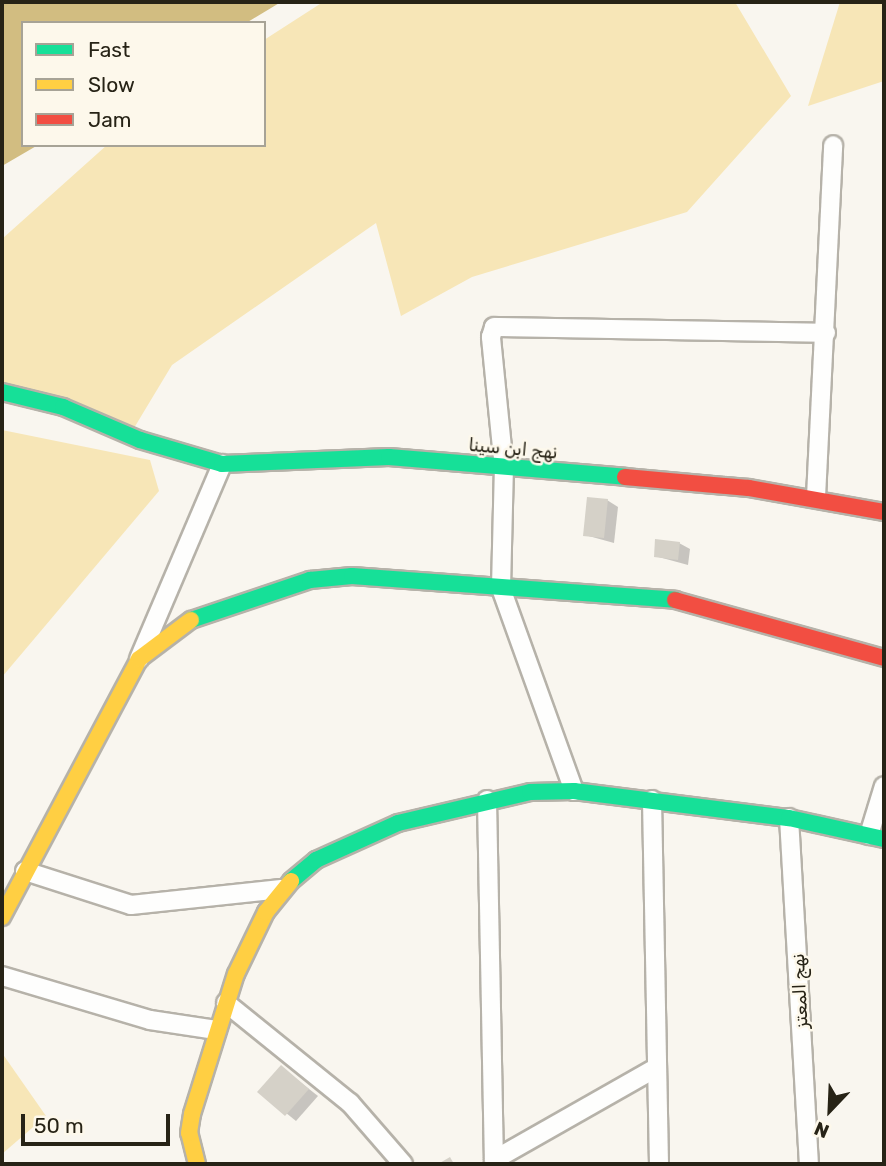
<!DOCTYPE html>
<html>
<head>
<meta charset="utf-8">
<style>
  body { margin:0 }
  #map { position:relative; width:886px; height:1166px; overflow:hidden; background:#f9f6ef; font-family:Rubik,"Noto Sans Arabic",sans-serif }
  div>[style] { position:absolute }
  .green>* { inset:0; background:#f7e6b7 }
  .water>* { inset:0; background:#d2bd81 }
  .shadow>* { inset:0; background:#0003 }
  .building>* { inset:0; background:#d5d1c8 }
  .roads { filter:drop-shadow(2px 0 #b6b2a9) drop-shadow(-2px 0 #b6b2a9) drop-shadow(0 2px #b6b2a9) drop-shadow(0 -2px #b6b2a9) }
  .street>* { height:18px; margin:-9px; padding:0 9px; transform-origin:9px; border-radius:9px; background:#fefefd }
  .fast>* { height:16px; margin:-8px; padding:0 8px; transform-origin:8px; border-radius:8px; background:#16e098 }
  .slow>* { height:16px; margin:-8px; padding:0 8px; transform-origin:8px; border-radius:8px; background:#ffcf43 }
  .jam>* { height:16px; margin:-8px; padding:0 8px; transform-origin:8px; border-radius:8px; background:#f24e42 }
  span { translate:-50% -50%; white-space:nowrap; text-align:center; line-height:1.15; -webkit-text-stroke:5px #fdf8eb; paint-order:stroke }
  .street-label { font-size:18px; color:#272316 }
  .frame { position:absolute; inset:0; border:4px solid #272316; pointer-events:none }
  .legend { position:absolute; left:21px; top:21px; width:245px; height:126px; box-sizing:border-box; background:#fdf8eb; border:2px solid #a7a396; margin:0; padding:9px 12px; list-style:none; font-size:21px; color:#272316 }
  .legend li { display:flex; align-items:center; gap:14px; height:35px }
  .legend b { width:35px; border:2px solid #a7a396 }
  .north { position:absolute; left:795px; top:1075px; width:70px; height:70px; -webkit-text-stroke:5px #fdf8eb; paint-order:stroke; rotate:203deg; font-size:19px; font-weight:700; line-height:28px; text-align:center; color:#272316 }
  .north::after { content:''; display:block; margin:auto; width:24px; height:32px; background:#272316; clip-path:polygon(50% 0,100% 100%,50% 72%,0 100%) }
  .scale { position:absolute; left:21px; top:1114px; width:149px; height:32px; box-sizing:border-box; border:4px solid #272316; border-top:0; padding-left:9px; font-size:21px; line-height:24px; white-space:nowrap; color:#272316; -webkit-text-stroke:5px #fdf8eb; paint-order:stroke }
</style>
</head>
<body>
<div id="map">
  <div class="green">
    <div style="clip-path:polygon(323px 2px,735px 2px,791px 96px,687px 212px,472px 277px,401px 316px,376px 223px,172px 365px,128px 438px,2px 390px,2px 239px,107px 145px,264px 145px,264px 40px)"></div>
    <div style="clip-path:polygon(840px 2px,884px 2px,884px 81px,808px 106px)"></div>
    <div style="clip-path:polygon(2px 430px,150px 460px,159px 491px,2px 677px)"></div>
    <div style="clip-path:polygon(2px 1053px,46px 1116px,2px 1154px)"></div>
  </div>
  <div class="water">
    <div style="clip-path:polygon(2px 2px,281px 2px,246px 23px,23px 23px,23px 145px,38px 145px,2px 166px)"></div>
  </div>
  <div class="shadow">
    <div style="clip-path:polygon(607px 500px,618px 507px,614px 543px,585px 535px)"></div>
    <div style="clip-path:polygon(679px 543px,690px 549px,688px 565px,655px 556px)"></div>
    <div style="clip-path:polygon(281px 1067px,318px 1096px,296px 1121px,260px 1092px)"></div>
  </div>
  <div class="building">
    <div style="clip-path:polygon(587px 497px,608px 499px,604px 538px,583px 536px)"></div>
    <div style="clip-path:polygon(655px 539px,680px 542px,678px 560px,654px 557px)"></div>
    <div style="clip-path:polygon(281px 1065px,309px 1089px,285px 1116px,257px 1092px)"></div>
    <div style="clip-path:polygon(450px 1157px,454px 1164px,438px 1164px)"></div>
  </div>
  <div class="roads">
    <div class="street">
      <div style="left:816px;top:497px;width:352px;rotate:-87.2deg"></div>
      <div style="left:139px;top:659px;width:212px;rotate:-66.9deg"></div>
      <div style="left:574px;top:791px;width:216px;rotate:-109.8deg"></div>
      <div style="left:501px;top:588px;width:120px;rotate:-88.6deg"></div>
      <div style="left:504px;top:468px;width:132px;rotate:-95.7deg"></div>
      <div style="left:491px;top:337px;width:10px;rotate:-73deg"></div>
      <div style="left:494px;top:327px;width:332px;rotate:1deg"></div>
      <div style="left:487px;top:800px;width:360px;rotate:88.9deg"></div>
      <div style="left:494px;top:1160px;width:186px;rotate:-29.6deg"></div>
      <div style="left:652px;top:800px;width:364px;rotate:88.9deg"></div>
      <div style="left:789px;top:818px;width:347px;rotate:86.7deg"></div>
      <div style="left:869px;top:835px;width:51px;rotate:-73deg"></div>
      <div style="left:25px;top:871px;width:111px;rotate:17.8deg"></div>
      <div style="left:131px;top:905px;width:151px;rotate:-6.1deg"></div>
      <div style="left:2px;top:976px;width:154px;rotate:16.6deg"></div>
      <div style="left:150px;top:1020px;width:67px;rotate:8.6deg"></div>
      <div style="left:226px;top:1003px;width:159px;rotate:38.9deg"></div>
      <div style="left:350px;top:1103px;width:81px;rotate:49deg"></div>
    </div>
    <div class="fast">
      <div style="left:2px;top:392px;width:63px;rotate:13.8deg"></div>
      <div style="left:63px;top:407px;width:84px;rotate:23.2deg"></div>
      <div style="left:140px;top:440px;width:85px;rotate:16.3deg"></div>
      <div style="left:222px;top:464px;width:167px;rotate:-2.4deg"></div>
      <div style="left:389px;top:457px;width:237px;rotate:4.8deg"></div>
      <div style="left:191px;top:620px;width:126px;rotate:-18.6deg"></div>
      <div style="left:310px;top:580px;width:42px;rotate:-5.4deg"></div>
      <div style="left:352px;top:576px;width:324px;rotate:4.2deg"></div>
      <div style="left:291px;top:881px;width:33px;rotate:-40deg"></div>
      <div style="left:316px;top:860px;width:90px;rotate:-24.3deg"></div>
      <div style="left:398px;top:823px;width:136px;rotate:-13.2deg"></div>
      <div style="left:530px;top:792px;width:44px;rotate:-1.3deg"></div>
      <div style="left:574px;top:791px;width:217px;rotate:7.2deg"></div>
      <div style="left:789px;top:818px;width:97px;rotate:12.5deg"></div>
    </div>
    <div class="slow">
      <div style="left:2px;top:917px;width:292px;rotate:-62deg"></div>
      <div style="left:139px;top:659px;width:65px;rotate:-36.9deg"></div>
      <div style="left:197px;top:1164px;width:32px;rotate:-104deg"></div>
      <div style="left:189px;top:1133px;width:19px;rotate:-81deg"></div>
      <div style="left:192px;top:1114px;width:147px;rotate:-72.6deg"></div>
      <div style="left:236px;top:974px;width:69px;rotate:-64.2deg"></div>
      <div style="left:266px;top:912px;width:40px;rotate:-51deg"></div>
    </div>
    <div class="jam">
      <div style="left:625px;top:477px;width:124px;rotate:5.1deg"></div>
      <div style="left:749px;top:488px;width:137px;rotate:10.1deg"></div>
      <div style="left:675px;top:600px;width:217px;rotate:15.5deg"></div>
    </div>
  </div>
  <div class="street-label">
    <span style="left:513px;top:449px;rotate:5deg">نهج ابن سينا</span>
    <span style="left:800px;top:991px;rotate:-93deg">نهج المعتز</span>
  </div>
  <div class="frame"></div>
  <ul class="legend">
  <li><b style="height:9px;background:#16e098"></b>Fast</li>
  <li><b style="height:9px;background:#ffcf43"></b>Slow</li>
  <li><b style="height:9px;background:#f24e42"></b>Jam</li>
  </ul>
  <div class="north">N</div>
  <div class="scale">50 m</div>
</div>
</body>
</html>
